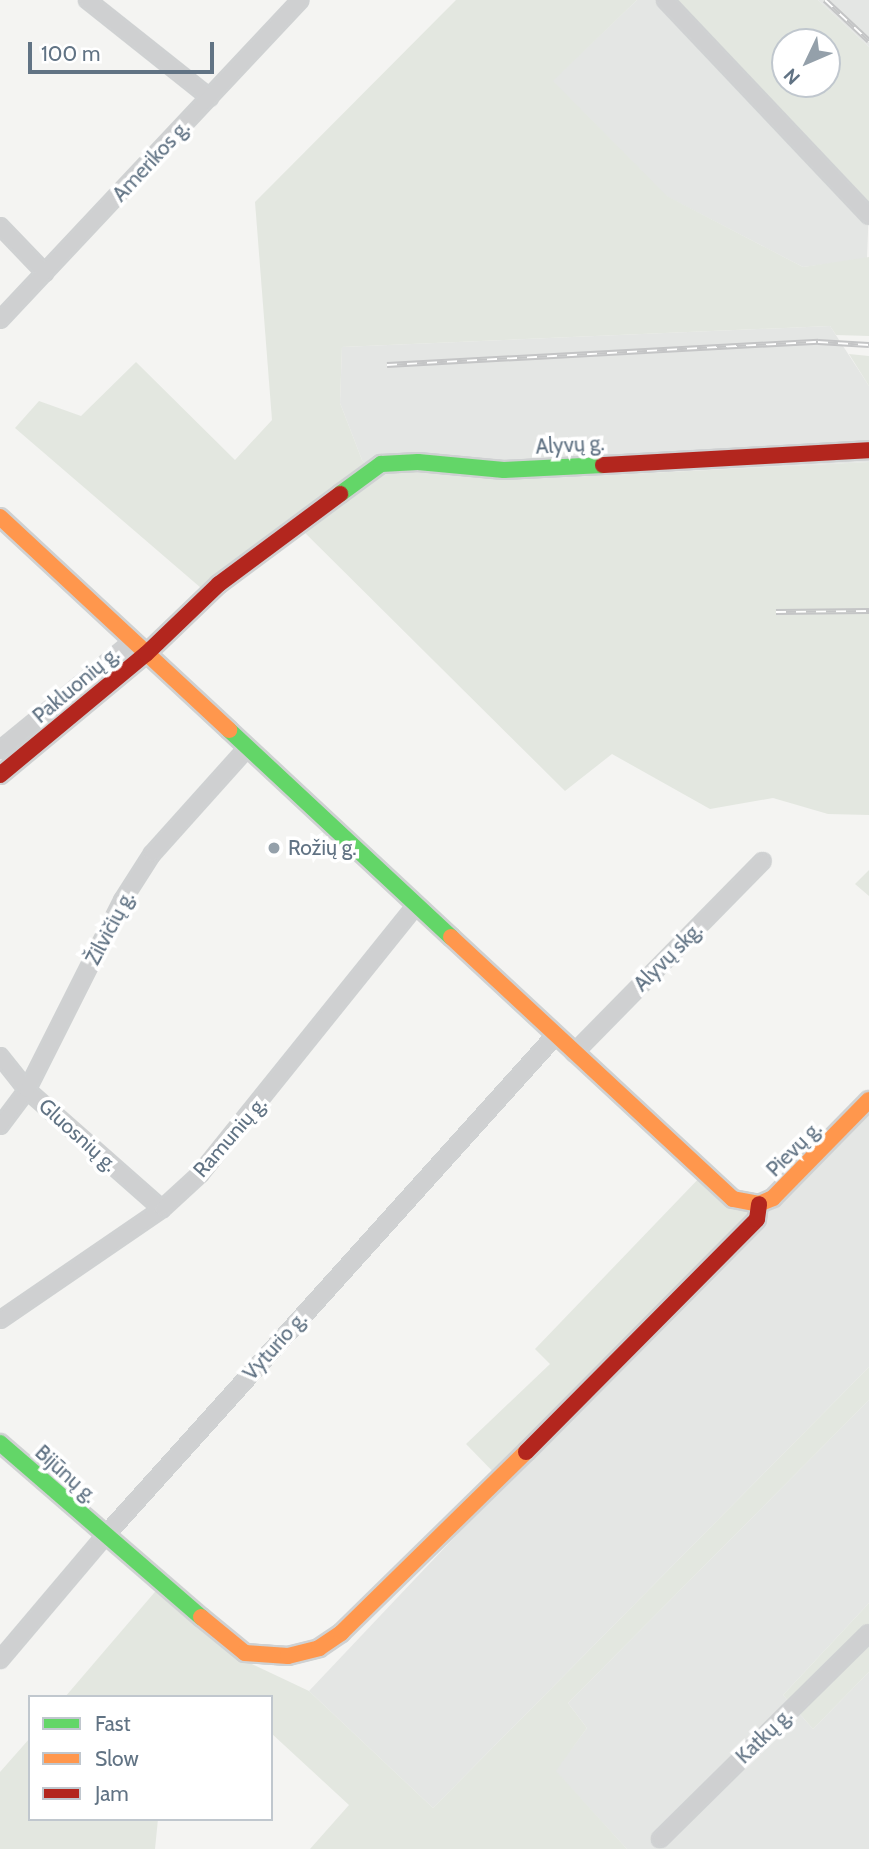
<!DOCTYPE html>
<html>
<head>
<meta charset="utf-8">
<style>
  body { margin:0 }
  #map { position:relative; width:869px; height:1849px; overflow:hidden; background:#f4f4f2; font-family:Cabin,sans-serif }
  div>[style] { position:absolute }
  .built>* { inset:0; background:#e4e6e4 }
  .green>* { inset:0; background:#e3e7e0 }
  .roads { filter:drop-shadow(2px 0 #cfd1d2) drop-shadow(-2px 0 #cfd1d2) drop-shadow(0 2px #cfd1d2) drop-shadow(0 -2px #cfd1d2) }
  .street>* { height:14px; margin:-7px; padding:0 7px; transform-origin:7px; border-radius:7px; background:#cfd0d1 }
  .fast>* { height:16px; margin:-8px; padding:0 8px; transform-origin:8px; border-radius:8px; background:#63d668 }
  .slow>* { height:16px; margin:-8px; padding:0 8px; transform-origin:8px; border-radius:8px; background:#ff974d }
  .jam>* { height:16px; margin:-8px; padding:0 8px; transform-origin:8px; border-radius:8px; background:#b3261e }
  .rail>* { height:6px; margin-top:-3px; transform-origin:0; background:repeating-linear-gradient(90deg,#fff 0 10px,#c4c5c6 0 20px); box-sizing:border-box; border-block:2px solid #c4c5c6 }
  .dots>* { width:19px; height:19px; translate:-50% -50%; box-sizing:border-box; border:4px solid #fff; border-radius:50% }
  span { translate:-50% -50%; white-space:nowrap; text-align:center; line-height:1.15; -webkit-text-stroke:7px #fff; paint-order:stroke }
  .street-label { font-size:21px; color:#617384 }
  .poi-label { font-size:21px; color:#617384 }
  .left { translate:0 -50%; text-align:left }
  .legend { position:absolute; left:28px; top:1695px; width:245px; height:126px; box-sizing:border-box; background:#fff; border:2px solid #c0c7ce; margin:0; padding:9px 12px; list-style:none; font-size:21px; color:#617384 }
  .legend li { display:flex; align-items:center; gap:14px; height:35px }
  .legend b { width:35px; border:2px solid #c0c7ce }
  .north { position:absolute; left:771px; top:28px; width:70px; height:70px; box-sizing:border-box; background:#fff; border:2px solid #c0c7ce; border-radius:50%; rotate:226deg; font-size:19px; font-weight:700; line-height:28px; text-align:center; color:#617384 }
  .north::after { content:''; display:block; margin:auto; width:24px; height:32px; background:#94a0aa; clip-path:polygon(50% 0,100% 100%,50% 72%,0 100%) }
  .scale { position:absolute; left:28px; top:42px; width:186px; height:32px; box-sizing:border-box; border:4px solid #617384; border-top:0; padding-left:9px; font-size:21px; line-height:24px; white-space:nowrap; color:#617384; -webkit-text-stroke:5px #fff; paint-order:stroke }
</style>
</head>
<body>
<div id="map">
  <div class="built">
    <div style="clip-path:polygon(637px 0,675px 0,869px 205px,867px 259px,803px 267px,666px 196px,552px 81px)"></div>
    <div style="clip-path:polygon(818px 0,869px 0,869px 47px)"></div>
    <div style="clip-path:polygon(830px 326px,869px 386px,869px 462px,506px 480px,380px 476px,362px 460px,340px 403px,342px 347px)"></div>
    <div style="clip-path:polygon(869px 1099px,869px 1367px,433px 1808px,309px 1691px)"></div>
    <div style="clip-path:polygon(869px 1400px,869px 1603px,783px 1695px,813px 1729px,869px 1672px,869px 1849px,627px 1849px,555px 1771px,587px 1728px,568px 1703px)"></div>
  </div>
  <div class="green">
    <div style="clip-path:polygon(456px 0,637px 0,553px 81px,667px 196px,803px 267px,869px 257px,869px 336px,836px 335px,830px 326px,342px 347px,340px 403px,362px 460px,380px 476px,422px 468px,506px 480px,869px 462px,869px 815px,828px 814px,773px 798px,710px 809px,612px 754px,565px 791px,290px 518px,201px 588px,15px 428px,39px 401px,81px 416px,136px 362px,235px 460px,272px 420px,255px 202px)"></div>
    <div style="clip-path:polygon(evenodd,675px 0,818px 0,869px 47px,869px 205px,675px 0,785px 42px,827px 42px,827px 84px,785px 84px,785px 42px)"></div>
    <div style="clip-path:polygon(849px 354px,869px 356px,869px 386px)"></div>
    <div style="clip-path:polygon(869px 870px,869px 896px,855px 884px)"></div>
    <div style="clip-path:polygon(704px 1173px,759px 1204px,504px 1483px,466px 1444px,550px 1364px,535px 1349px)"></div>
    <div style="clip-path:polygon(869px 1367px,869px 1400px,568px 1703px,587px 1728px,556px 1771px,627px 1849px,310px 1849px,349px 1805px,271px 1733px,271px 1697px,65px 1697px,160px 1586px,239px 1658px,309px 1691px,433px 1808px)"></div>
    <div style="clip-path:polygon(869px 1603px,869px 1672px,813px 1729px,783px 1695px)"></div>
    <div style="clip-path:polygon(30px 1738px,30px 1819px,158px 1819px,155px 1849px,0 1849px,0 1772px)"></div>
  </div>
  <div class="roads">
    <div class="street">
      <div style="left:87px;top:0;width:157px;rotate:38.5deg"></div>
      <div style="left:665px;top:0;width:297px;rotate:46.6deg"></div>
      <div style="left:0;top:226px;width:65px;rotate:46.2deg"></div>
      <div style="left:0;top:320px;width:439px;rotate:-46.8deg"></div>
      <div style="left:0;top:750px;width:172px;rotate:-39.3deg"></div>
      <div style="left:574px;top:1053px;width:269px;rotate:-45.5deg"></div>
      <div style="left:0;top:1056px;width:43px;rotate:51.5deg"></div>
      <div style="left:27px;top:1090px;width:180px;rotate:41.4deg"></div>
      <div style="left:0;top:1126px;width:45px;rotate:-53.1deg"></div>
      <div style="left:27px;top:1090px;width:212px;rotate:-63.3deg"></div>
      <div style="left:122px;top:901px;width:56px;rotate:-57.4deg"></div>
      <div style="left:152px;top:854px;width:142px;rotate:-48.1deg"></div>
      <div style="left:0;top:1320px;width:196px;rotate:-34.4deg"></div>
      <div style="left:162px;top:1209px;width:52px;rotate:-42.6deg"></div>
      <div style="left:200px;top:1174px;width:343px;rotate:-51.2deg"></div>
      <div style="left:0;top:1660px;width:161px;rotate:-49.8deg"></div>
      <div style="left:104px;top:1537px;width:674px;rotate:-48.01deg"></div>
      <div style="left:660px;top:1839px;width:293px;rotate:-44.6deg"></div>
    </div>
    <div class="fast">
      <div style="left:340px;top:494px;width:51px;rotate:-36.2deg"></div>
      <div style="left:381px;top:464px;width:37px;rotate:-3deg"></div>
      <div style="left:418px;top:462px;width:86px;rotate:5.3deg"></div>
      <div style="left:504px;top:470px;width:99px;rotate:-2.9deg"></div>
      <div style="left:229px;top:730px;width:304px;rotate:43deg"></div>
      <div style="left:0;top:1443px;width:266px;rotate:40.9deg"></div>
    </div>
    <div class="slow">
      <div style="left:0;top:517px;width:313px;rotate:42.9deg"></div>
      <div style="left:451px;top:937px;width:385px;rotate:42.9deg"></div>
      <div style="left:733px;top:1199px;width:26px;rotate:11deg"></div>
      <div style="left:759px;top:1204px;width:15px;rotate:-23deg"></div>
      <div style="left:773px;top:1198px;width:137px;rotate:-45.6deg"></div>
      <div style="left:201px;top:1617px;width:57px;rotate:39.3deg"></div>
      <div style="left:245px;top:1653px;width:43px;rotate:4deg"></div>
      <div style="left:288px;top:1656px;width:32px;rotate:-14deg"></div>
      <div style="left:319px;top:1648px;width:27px;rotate:-34deg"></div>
      <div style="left:341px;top:1633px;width:259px;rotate:-44.4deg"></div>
    </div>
    <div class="jam">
      <div style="left:603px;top:465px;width:266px;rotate:-3.2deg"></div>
      <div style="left:0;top:775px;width:190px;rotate:-39.7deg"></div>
      <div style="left:146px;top:654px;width:101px;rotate:-43.8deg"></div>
      <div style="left:219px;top:584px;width:151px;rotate:-36.6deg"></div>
      <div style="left:526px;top:1452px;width:328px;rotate:-45.2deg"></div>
      <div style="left:757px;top:1219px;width:15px;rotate:-82deg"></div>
    </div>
  </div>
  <div class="rail">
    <div style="left:825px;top:0;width:60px;rotate:43deg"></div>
    <div style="left:387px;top:365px;width:432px;rotate:-3.1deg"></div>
    <div style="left:818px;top:342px;width:51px;rotate:3.4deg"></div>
    <div style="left:776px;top:612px;width:93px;rotate:-0.6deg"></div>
  </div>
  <div class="dots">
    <div style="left:274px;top:848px;background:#94a0aa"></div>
  </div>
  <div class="street-label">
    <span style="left:151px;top:161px;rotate:-47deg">Amerikos g.</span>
    <span style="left:570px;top:445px;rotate:-3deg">Alyvų g.</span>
    <span style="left:76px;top:685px;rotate:-40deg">Pakluonių g.</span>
    <span style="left:110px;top:928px;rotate:-62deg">Žilvičių g.</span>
    <span style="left:668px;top:957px;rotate:-45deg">Alyvų skg.</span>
    <span style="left:78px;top:1135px;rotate:42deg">Gluosnių g.</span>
    <span style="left:230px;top:1137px;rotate:-49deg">Ramunių g.</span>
    <span style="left:794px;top:1149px;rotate:-45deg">Pievų g.</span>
    <span style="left:275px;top:1346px;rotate:-48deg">Vyturio g.</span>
    <span style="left:66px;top:1474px;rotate:42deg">Bijūnų g.</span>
    <span style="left:764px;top:1736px;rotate:-44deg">Katkų g.</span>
  </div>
  <div class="poi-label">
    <span class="left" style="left:288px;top:848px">Rožių g.</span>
  </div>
  <ul class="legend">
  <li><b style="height:9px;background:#63d668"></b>Fast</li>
  <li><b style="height:9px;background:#ff974d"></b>Slow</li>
  <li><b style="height:9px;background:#b3261e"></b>Jam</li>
  </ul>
  <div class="north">N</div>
  <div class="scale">100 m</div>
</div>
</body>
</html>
